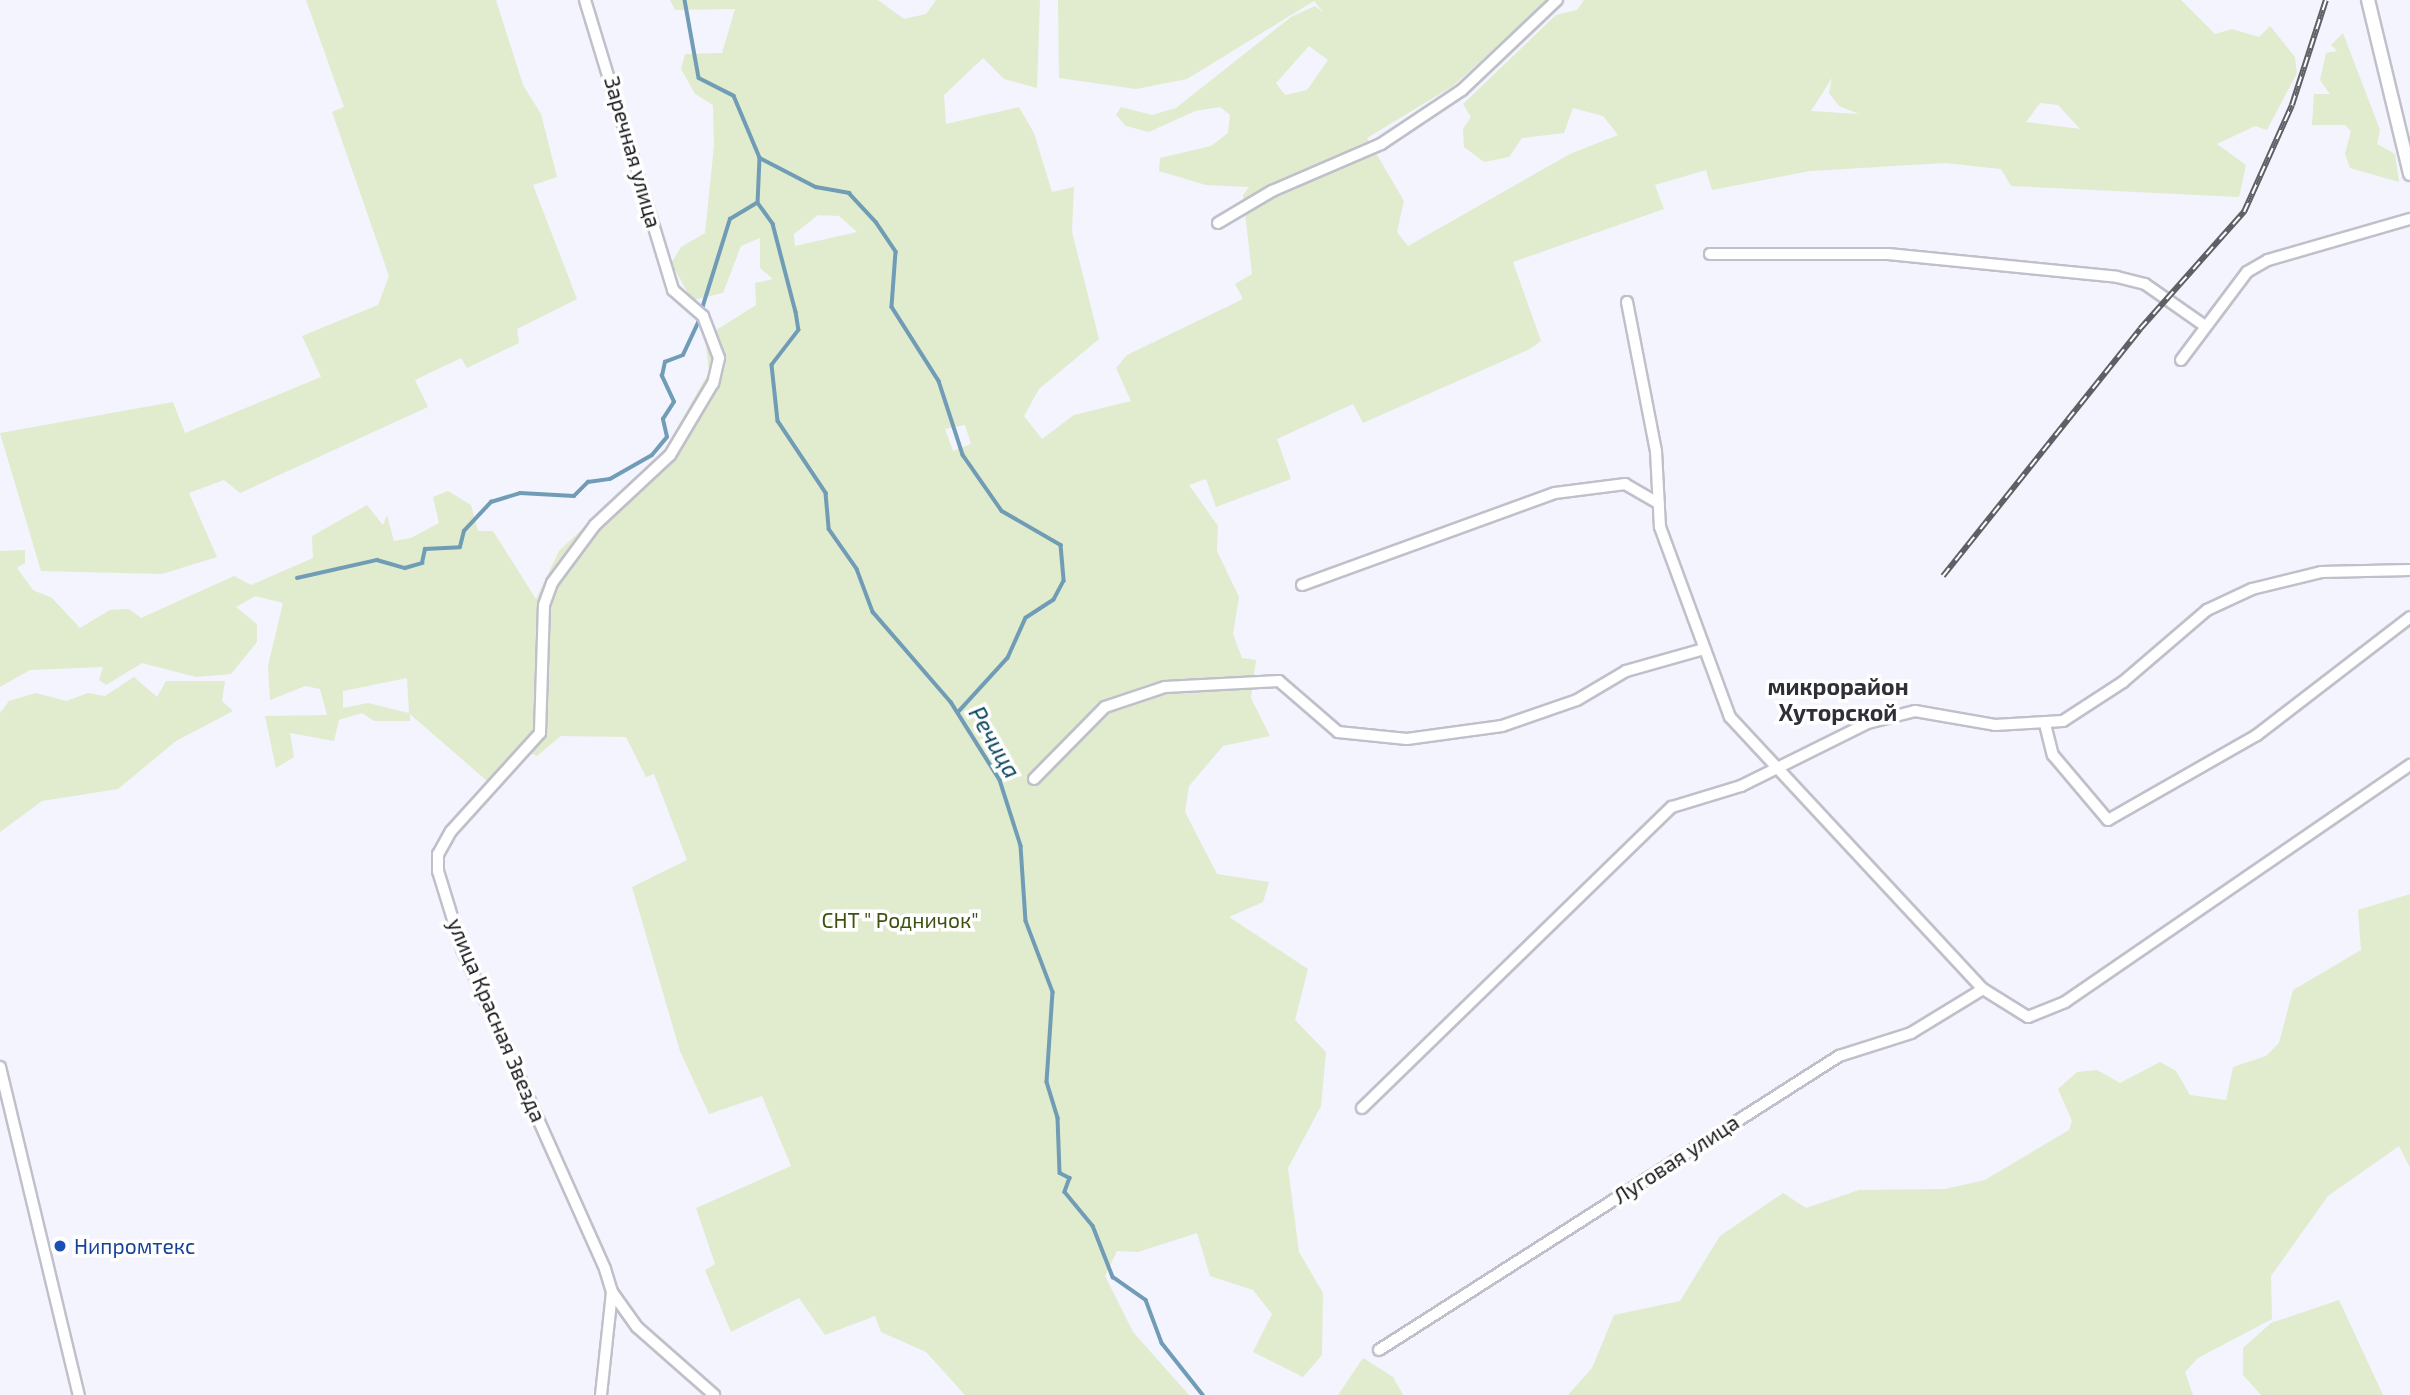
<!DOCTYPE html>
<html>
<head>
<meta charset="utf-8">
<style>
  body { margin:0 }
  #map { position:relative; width:2410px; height:1395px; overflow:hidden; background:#f3f4fe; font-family:"Exo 2",sans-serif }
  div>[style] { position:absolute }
  .green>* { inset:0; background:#e0eccd }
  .stream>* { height:3.5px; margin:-1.75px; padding:0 1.75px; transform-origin:1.75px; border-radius:1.75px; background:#709cb6 }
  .roads { filter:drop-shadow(2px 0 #c0c0ca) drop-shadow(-2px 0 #c0c0ca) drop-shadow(0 2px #c0c0ca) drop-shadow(0 -2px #c0c0ca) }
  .minor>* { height:10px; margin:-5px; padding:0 5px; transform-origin:5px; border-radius:5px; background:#fff }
  .tertiary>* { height:12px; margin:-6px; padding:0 6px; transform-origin:6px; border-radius:6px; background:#fff }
  .rail>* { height:6px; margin-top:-3px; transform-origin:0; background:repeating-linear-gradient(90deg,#fff 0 10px,#5f6066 0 20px); box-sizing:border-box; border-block:2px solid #5f6066 }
  .dots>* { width:19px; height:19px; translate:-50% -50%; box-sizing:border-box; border:4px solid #fff; border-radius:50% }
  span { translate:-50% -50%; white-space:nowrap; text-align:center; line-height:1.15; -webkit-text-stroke:7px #fff; paint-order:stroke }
  .street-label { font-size:21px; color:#16171a }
  .park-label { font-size:21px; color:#3d510f }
  .transit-label { font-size:21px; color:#164399 }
  .left { translate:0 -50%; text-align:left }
  .neighbourhood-label { font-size:23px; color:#2f2f37; font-weight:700 }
  .water-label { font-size:23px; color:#0a4561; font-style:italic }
</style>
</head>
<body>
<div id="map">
  <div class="green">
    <div style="clip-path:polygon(306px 0,496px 0,523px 85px,541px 114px,557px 177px,533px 185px,577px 299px,517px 329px,519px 343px,467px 368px,461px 358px,415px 380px,428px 407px,240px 493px,224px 480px,189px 493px,217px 557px,162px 574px,41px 571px,0 433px,173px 402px,185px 433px,321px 377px,302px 336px,378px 305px,389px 276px,332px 112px,344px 107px)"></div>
    <div style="clip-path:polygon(evenodd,670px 0,878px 0,904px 19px,926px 14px,936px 0,1040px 0,1037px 88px,1004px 79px,983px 58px,944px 95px,946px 124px,1019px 107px,1034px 133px,1052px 192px,1074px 187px,1072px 232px,1099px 339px,1039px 389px,1024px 416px,1042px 439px,1074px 415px,1131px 401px,1116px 368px,1127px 355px,1243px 299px,1235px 284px,1252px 274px,1243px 195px,1249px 187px,1206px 185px,1159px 171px,1160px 158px,1211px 146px,1228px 133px,1230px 115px,1220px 107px,1195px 111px,1149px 132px,1126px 126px,1116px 115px,1121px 107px,1152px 115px,1176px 108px,1291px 17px,1315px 6px,1324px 13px,1314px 1px,1187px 79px,1136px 89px,1059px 78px,1058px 0,1548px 0,1453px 86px,1367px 138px,1404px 201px,1397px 232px,1408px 246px,1570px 154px,1618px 135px,1603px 116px,1573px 108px,1564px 133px,1522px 138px,1509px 157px,1484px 162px,1464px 147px,1463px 129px,1471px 117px,1463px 104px,1556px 15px,1577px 10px,1584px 0,2181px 0,2215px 34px,2232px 29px,2259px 37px,2270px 26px,2295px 57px,2297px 73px,2267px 130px,2255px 126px,2217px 144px,2246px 165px,2239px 197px,2011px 186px,2001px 169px,1945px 163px,1810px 171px,1712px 190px,1706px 170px,1655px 185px,1664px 209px,1513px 262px,1541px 341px,1530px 349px,1363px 423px,1353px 404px,1277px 439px,1291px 479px,1216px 507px,1206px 479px,1189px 485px,1218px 526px,1217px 551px,1239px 597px,1233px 634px,1242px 658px,1256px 660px,1251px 698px,1270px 736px,1223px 746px,1189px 786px,1185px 812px,1217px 874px,1269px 882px,1263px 902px,1229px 917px,1308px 969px,1295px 1020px,1326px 1052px,1321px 1106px,1288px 1168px,1299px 1252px,1323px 1293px,1322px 1355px,1303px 1377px,1253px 1352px,1272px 1314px,1253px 1290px,1210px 1276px,1197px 1233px,1138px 1252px,1117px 1251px,1105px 1276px,1133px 1332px,1189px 1395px,965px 1395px,926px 1352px,881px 1332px,875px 1316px,825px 1335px,799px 1298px,731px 1332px,705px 1270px,715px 1264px,696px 1208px,791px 1166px,762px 1096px,709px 1114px,680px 1051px,632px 887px,687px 860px,654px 774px,646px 777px,626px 737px,561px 736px,537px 756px,518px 747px,487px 781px,410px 714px,410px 721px,374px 721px,362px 713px,339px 720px,334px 741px,290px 733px,294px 757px,276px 768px,265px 716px,327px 715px,320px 689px,305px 686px,270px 700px,268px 666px,283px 603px,255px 596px,236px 607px,257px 624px,257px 642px,231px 674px,196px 677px,142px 663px,106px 685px,99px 680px,103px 667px,30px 670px,0 687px,0 551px,25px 550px,25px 563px,17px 568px,33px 590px,52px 598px,80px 628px,110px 610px,129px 609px,141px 618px,234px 576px,251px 585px,313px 558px,312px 536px,367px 505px,383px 525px,387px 515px,394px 541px,411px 538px,439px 523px,433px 497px,448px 491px,471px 505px,478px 531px,493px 531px,536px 599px,559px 551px,664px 451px,709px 372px,705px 337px,756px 305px,755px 283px,773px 279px,760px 268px,760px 238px,741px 246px,723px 293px,692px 300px,671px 263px,681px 247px,705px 233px,714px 146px,713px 105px,695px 94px,681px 69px,685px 54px,722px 53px,735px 9px,675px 10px,670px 0,1309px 46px,1328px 60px,1307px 90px,1285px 95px,1276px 83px,1309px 46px,670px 0,1832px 78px,1829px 93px,1839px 106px,1859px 114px,1811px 111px,1832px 78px,670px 0,2040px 103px,2058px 105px,2080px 129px,2026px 122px,2040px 103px,670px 0,818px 215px,839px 216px,857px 232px,795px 246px,794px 234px,818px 215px,670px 0,965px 425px,971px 444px,953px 451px,945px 429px,965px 425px,670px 0,407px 678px,409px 713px,368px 703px,343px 708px,343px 691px,407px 678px)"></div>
    <div style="clip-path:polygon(2343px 33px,2380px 130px,2377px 144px,2395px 154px,2399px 182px,2350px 168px,2345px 154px,2351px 131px,2345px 125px,2312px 125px,2314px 94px,2330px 94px,2320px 80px,2326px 53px,2337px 51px,2331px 45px)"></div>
    <div style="clip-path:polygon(134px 677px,157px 697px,166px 681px,225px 681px,222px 701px,233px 711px,176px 741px,118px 789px,42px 801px,0 832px,0 713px,9px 701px,36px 693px,66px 701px,88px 693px,105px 696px)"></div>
    <div style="clip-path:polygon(2410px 894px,2410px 1168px,2399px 1146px,2328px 1196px,2271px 1276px,2272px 1319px,2198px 1358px,2185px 1372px,2193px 1395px,1568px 1395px,1592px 1368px,1614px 1315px,1680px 1301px,1720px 1236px,1783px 1193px,1806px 1208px,1859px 1190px,1945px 1189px,1985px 1180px,2069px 1130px,2072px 1121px,2058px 1089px,2077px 1072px,2097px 1070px,2120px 1083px,2160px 1062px,2176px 1071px,2190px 1095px,2226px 1100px,2233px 1067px,2266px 1056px,2279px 1043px,2293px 990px,2361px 950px,2358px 910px)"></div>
    <div style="clip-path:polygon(2339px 1300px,2383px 1395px,2261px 1395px,2243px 1375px,2243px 1348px,2271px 1323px)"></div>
    <div style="clip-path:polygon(1363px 1358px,1393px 1377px,1403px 1395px,1338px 1395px)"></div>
  </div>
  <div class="stream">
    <div style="left:685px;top:0;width:79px;rotate:79.8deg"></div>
    <div style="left:699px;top:78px;width:39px;rotate:27deg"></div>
    <div style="left:734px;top:96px;width:67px;rotate:67.2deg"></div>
    <div style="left:760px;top:158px;width:45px;rotate:92.5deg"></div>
    <div style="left:758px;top:203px;width:26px;rotate:54deg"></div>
    <div style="left:773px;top:224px;width:91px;rotate:75.4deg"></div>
    <div style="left:796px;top:312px;width:18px;rotate:81deg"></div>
    <div style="left:799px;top:330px;width:44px;rotate:127.6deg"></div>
    <div style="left:772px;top:365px;width:56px;rotate:83.9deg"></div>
    <div style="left:778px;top:421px;width:87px;rotate:56.3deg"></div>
    <div style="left:826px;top:493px;width:36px;rotate:85deg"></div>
    <div style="left:829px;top:529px;width:49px;rotate:55deg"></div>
    <div style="left:857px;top:569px;width:46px;rotate:69.6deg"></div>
    <div style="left:873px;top:612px;width:119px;rotate:49.1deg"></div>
    <div style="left:951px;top:702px;width:92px;rotate:57.9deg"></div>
    <div style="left:1000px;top:780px;width:69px;rotate:72.3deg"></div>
    <div style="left:1021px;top:846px;width:75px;rotate:86.2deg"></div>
    <div style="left:1026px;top:921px;width:76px;rotate:69.2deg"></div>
    <div style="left:1053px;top:992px;width:90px;rotate:93.8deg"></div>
    <div style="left:1047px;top:1082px;width:38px;rotate:73deg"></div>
    <div style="left:1058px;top:1118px;width:55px;rotate:87.9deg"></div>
    <div style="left:1060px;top:1173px;width:11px;rotate:27deg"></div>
    <div style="left:1070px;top:1178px;width:15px;rotate:110deg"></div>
    <div style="left:1065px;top:1192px;width:44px;rotate:50.5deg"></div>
    <div style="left:1093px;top:1226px;width:55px;rotate:68.6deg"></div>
    <div style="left:1113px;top:1277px;width:40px;rotate:34.9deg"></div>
    <div style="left:1146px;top:1300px;width:46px;rotate:69.6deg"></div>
    <div style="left:1162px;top:1343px;width:66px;rotate:51.7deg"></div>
    <div style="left:760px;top:158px;width:63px;rotate:27.4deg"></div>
    <div style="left:816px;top:187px;width:34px;rotate:10deg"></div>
    <div style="left:849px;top:193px;width:40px;rotate:47deg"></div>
    <div style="left:876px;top:222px;width:36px;rotate:56deg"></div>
    <div style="left:896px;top:252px;width:55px;rotate:94.2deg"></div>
    <div style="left:892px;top:307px;width:88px;rotate:57.6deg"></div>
    <div style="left:939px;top:381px;width:78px;rotate:72deg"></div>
    <div style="left:963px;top:455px;width:68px;rotate:55.1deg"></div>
    <div style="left:1002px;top:511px;width:68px;rotate:30deg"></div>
    <div style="left:1061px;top:545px;width:36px;rotate:85deg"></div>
    <div style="left:1064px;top:581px;width:21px;rotate:118deg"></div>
    <div style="left:1054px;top:600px;width:33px;rotate:147deg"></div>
    <div style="left:1026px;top:618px;width:44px;rotate:114.2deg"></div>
    <div style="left:1008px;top:658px;width:74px;rotate:132.3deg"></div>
    <div style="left:701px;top:312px;width:97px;rotate:-72.7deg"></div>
    <div style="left:730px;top:219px;width:31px;rotate:-31deg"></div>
    <div style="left:297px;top:578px;width:82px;rotate:-12.7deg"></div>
    <div style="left:377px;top:560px;width:29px;rotate:16deg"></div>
    <div style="left:405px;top:568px;width:18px;rotate:-16deg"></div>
    <div style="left:422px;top:563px;width:14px;rotate:-78deg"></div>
    <div style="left:425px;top:549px;width:35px;rotate:-3deg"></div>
    <div style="left:460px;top:547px;width:16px;rotate:-76deg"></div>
    <div style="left:464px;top:531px;width:40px;rotate:-47deg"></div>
    <div style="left:491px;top:502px;width:30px;rotate:-17deg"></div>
    <div style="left:520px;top:493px;width:54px;rotate:3.2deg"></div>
    <div style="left:574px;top:496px;width:20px;rotate:-45deg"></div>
    <div style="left:588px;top:482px;width:22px;rotate:-8deg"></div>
    <div style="left:610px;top:479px;width:48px;rotate:-29.7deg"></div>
    <div style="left:652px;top:455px;width:23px;rotate:-50deg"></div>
    <div style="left:667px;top:437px;width:18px;rotate:-103deg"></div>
    <div style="left:663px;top:419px;width:20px;rotate:-57deg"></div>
    <div style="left:674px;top:402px;width:29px;rotate:-115deg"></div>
    <div style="left:662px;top:376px;width:14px;rotate:-78deg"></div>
    <div style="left:665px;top:362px;width:19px;rotate:-21deg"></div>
    <div style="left:683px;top:355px;width:40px;rotate:-65deg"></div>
  </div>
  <div class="roads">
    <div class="minor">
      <div style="left:585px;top:0;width:303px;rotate:73.1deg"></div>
      <div style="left:673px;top:290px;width:40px;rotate:41deg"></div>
      <div style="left:703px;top:316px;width:45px;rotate:69.1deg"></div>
      <div style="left:719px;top:358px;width:26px;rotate:103deg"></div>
      <div style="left:713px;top:383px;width:84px;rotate:120.8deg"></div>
      <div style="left:670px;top:455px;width:103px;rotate:137deg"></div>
      <div style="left:595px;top:525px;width:72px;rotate:126.6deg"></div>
      <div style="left:552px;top:583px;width:23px;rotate:110deg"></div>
      <div style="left:544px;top:605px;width:128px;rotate:91.8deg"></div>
      <div style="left:540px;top:733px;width:132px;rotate:132.2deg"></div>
      <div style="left:451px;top:831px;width:26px;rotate:119deg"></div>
      <div style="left:438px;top:854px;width:17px;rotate:90deg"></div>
      <div style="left:438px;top:871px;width:82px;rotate:72.9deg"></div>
      <div style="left:462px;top:949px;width:350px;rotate:65.9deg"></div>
      <div style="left:605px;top:1269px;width:24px;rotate:73deg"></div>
      <div style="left:612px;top:1292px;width:104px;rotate:96.1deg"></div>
      <div style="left:1218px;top:223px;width:63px;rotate:-30.7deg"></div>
      <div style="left:1272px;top:191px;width:119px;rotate:-23.3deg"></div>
      <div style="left:1381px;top:144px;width:97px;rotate:-33.7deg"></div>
      <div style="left:1462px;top:90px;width:131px;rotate:-43.5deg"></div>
      <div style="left:1710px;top:254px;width:178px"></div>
      <div style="left:1888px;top:254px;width:230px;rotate:5.7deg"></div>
      <div style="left:2117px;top:277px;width:29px;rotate:14deg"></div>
      <div style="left:2145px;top:284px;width:73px;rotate:35deg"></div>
      <div style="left:1627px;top:302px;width:152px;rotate:79deg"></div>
      <div style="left:1656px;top:451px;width:76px;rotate:87deg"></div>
      <div style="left:1660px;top:527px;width:202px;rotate:69.8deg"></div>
      <div style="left:1730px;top:717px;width:371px;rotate:47.1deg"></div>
      <div style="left:1983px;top:989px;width:53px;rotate:31.9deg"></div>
      <div style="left:2028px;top:1017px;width:40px;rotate:-22deg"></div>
      <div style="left:2065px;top:1002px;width:419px;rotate:-34.5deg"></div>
      <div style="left:2181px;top:360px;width:110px;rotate:-53.1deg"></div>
      <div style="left:2247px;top:272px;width:24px;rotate:-30deg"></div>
      <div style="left:2268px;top:260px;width:148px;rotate:-16.1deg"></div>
      <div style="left:1302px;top:585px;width:269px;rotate:-20deg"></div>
      <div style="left:1555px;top:493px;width:71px;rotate:-7.3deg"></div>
      <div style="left:1625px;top:484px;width:39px;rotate:30deg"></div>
      <div style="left:2045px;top:724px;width:32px;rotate:76deg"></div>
      <div style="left:2053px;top:755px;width:85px;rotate:49.8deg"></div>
      <div style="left:2108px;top:820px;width:172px;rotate:-29.7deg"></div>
      <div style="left:2257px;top:735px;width:193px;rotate:-37.6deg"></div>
      <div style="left:1034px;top:779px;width:101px;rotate:-45.4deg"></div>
      <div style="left:1105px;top:707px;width:63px;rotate:-18.4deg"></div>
      <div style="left:1165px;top:687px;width:114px;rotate:-3deg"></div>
      <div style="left:1279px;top:681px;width:78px;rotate:40.8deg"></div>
      <div style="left:1338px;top:732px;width:69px;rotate:5.8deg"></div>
      <div style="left:1407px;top:739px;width:96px;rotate:-7.8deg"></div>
      <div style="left:1502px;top:726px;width:79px;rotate:-19.1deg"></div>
      <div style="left:1577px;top:700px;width:57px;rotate:-30.6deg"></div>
      <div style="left:1626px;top:671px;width:81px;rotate:-15.8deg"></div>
      <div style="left:0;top:1067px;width:337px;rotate:76.5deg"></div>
      <div style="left:1362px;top:1108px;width:432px;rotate:-44.2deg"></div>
      <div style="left:1672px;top:807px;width:72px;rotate:-16.9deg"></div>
      <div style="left:1741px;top:786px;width:142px;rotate:-26.4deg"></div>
      <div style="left:1868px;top:723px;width:49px;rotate:-14.3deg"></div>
      <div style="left:1915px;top:711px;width:81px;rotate:9.9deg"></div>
      <div style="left:1995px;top:725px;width:68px;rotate:-3.4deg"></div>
      <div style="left:2063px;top:721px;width:72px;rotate:-33deg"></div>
      <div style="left:2123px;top:682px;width:111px;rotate:-40.6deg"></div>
      <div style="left:2207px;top:610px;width:50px;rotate:-25deg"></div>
      <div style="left:2252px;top:589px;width:71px;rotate:-13.8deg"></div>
      <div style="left:2321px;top:572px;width:89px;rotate:-1.3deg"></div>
      <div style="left:612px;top:1292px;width:43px;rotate:54.5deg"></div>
      <div style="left:637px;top:1327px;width:103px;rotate:41.4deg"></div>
      <div style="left:1379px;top:1350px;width:546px;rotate:-32.58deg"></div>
      <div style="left:1839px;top:1056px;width:76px;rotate:-17.7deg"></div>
      <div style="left:1911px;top:1033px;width:84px;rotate:-31.4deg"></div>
    </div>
    <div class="tertiary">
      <div style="left:2368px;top:0;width:179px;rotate:76.4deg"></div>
    </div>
  </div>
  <div class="rail">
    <div style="left:1943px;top:576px;width:316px;rotate:-51.4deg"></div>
    <div style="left:2140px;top:329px;width:157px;rotate:-48.4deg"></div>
    <div style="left:2244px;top:212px;width:117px;rotate:-65.8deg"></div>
    <div style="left:2292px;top:105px;width:110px;rotate:-72.1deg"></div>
  </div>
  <div class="dots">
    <div style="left:60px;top:1246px;background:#1a4fb4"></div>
  </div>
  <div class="street-label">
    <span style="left:633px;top:152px;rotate:74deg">Заречная улица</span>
    <span style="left:497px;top:1020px;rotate:67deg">улица Красная Звезда</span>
    <span style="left:1676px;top:1159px;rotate:-33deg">Луговая улица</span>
  </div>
  <div class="park-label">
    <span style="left:900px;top:920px">СНТ " Родничок"</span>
  </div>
  <div class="transit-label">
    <span class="left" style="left:74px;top:1246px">Нипромтекс</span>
  </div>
  <div class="neighbourhood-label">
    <span style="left:1838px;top:699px">микрорайон<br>Хуторской</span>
  </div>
  <div class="water-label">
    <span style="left:995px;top:742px;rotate:60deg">Речица</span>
  </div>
</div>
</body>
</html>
